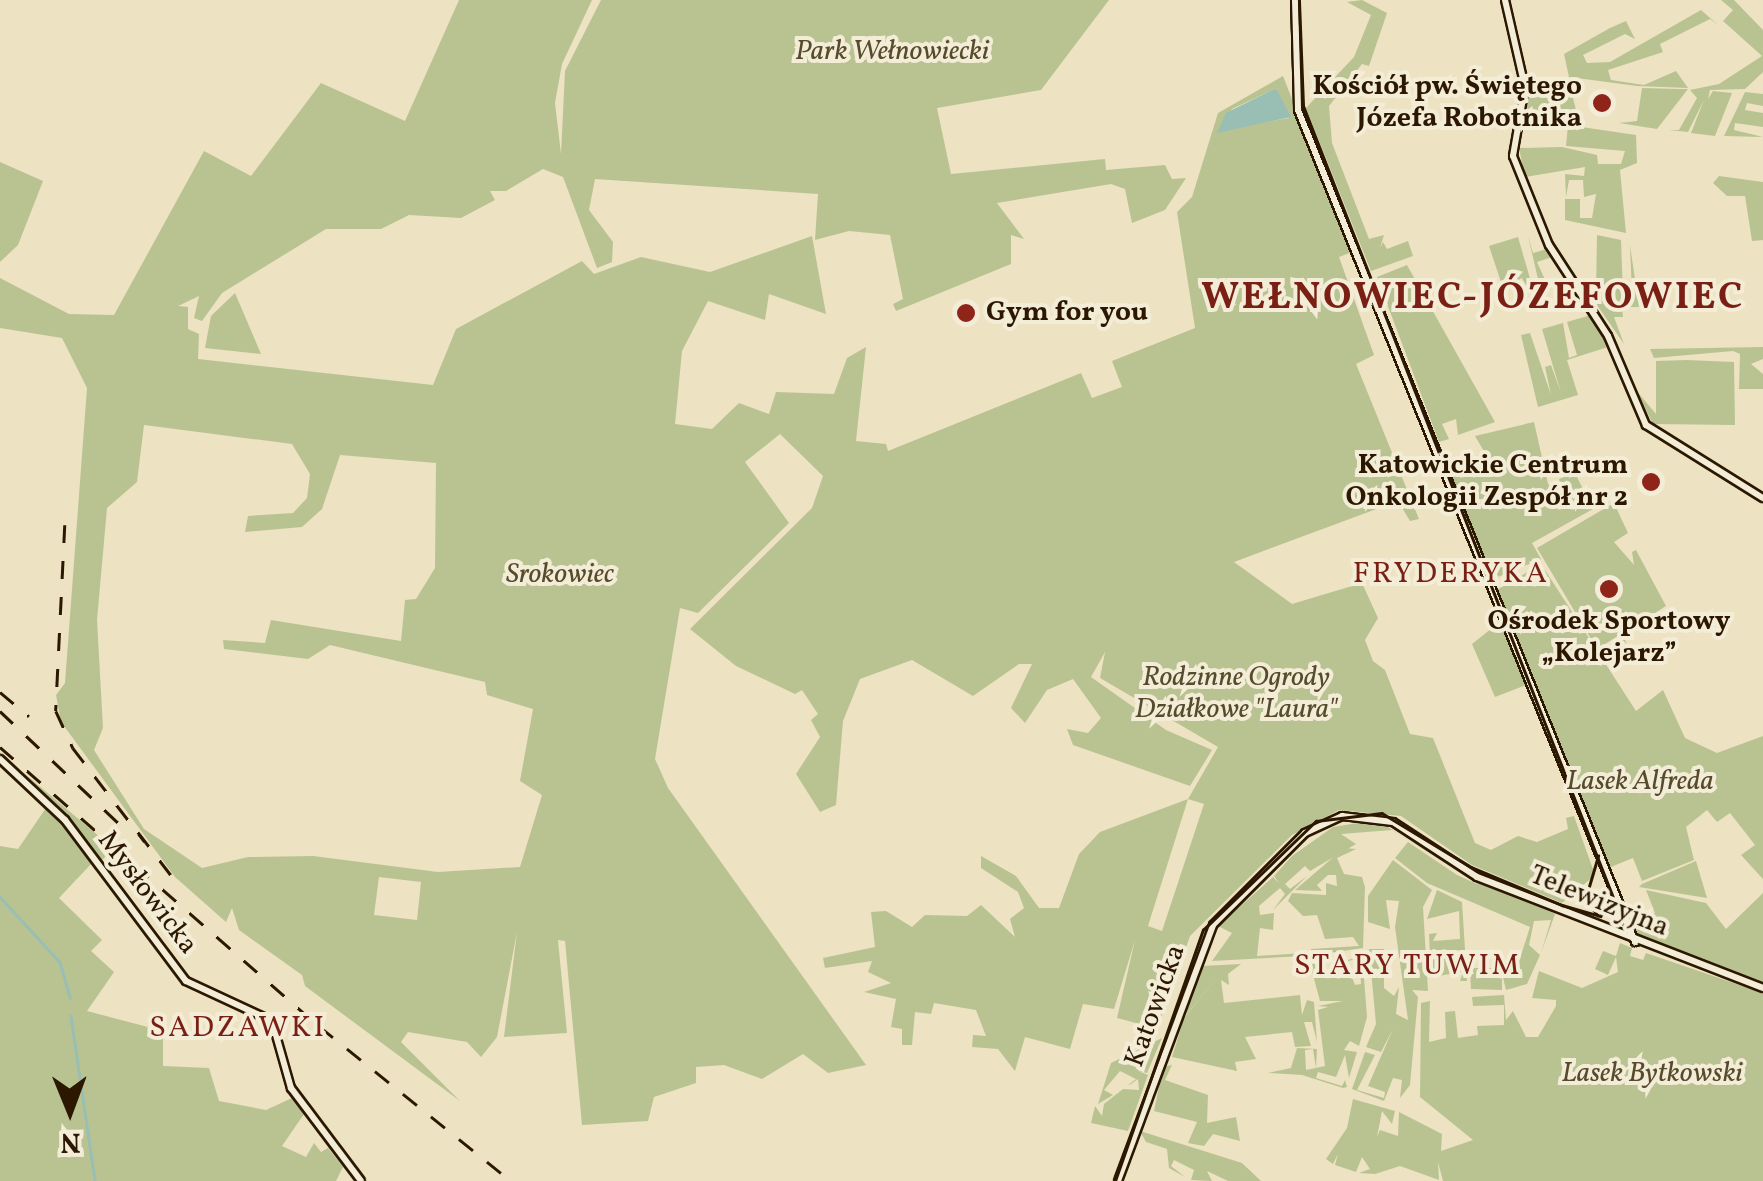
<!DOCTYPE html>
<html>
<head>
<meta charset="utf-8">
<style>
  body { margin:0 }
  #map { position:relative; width:1763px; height:1181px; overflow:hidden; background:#ede2c1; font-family:Vollkorn,serif }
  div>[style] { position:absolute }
  .green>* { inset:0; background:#b9c392 }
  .water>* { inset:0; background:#99beb3 }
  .stream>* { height:2.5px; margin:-1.25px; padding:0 1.25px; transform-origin:1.25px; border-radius:1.25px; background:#99beb3 }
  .roads { filter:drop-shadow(2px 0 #2c1800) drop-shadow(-2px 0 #2c1800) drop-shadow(0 2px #2c1800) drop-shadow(0 -2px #2c1800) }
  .secondary>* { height:6px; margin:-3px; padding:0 3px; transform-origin:3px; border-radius:3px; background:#f3ecd7 }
  .tram>* { height:2.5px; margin:-1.25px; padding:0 1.25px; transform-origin:1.25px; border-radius:1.25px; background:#2c1800 }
  .rail>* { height:2.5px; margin-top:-1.25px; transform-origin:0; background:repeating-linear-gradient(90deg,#2c1800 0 18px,transparent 0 36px) }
  .dots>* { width:28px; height:28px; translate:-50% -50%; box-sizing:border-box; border:5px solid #f3ecd7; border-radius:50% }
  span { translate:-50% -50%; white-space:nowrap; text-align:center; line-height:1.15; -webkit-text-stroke:8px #f3ecd7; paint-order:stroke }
  .park-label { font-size:28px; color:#564b2c; font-style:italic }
  .poi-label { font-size:28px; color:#2c1800; font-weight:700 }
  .right { translate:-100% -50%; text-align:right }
  .left { translate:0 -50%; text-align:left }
  .street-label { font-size:28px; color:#2c1800 }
  .neighbourhood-label { font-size:30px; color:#7a1f14; letter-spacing:2.5px }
  .district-label { font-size:38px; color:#7a1f14; font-weight:700; letter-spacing:2.5px }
  .north { position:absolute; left:20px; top:1061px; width:100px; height:100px; -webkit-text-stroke:8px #f3ecd7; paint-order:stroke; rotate:179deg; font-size:28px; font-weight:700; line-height:40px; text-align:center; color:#2c1800 }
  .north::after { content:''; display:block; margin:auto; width:35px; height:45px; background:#2c1800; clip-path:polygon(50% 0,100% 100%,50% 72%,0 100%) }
</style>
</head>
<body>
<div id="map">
  <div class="green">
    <div style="clip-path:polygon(evenodd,459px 0,592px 0,562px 64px,555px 103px,561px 154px,565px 71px,601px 0,1109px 0,1041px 90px,937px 108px,951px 174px,1105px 159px,1106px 170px,1165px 165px,1172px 179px,1186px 178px,1165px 210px,1132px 223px,1125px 189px,1111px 184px,997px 203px,1024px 239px,1011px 235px,1011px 264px,896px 311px,893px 304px,903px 299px,890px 235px,849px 231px,815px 240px,818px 194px,595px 179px,589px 210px,613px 242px,612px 262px,597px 268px,563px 177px,543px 169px,506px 191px,490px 191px,495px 200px,461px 218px,409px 215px,381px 229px,326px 229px,222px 293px,202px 321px,194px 318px,199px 296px,178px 306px,188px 307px,188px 329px,199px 334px,198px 359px,433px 385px,456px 329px,582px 261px,594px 274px,641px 257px,710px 272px,812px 236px,826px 314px,769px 294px,765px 320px,708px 301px,682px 351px,675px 424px,712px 429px,739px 403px,769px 414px,776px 392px,834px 394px,847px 358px,866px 347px,856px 441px,886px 444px,888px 451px,1081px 373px,1092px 398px,1122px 387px,1112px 361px,1195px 328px,1177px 212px,1192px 197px,1218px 113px,1283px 76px,1352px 252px,1339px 257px,1374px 355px,1356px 364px,1419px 519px,1410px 521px,1398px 501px,1234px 562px,1292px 604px,1362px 583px,1378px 618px,1365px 640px,1373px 661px,1385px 670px,1410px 734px,1433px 738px,1475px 843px,1491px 850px,1518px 836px,1537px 842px,1568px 829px,1566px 818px,1574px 816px,1595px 875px,1562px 903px,1472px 865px,1401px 816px,1339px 810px,1292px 835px,1190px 936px,1156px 1032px,1137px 1041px,1140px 1024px,1117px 1018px,1135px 940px,1114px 1009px,1083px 1004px,1070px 1049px,1025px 1037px,1015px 1071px,998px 1049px,972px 1047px,973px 1035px,986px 1036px,976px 1010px,934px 1003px,931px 1014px,915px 1012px,912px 1045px,902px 1045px,902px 1029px,891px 1027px,896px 999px,864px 992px,891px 983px,868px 972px,872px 961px,825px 968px,823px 958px,875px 947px,871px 912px,886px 911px,912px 927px,925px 915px,967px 916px,981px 905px,1015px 937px,1010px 919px,1024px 908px,1018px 892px,981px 868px,981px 856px,1016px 876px,1039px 908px,1059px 908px,1079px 854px,1100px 832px,1188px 799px,1218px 747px,1100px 678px,1105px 652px,1091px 677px,1166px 730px,1212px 750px,1190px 786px,1073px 745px,1067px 729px,1088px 733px,1101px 718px,1073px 679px,1047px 690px,1025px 723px,1011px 708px,1032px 664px,1019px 664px,973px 696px,912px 660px,860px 679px,843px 721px,836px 805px,820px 812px,796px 774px,820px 737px,811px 720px,818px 714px,802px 690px,795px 694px,736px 666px,690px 629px,812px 508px,823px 476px,780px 434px,745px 462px,789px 523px,698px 613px,680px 608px,655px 759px,668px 788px,866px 1065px,828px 1073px,803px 1054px,762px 1079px,724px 1065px,696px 1067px,696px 1083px,654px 1097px,648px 1121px,582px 1125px,565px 941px,558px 940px,567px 1033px,504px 1037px,517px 932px,497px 1037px,481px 1057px,467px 1042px,408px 1032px,401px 1042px,460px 1101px,305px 986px,302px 975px,239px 930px,232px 908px,226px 922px,175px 877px,61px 722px,56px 695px,65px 683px,87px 388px,62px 338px,0 328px,0 278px,69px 314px,114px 315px,204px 151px,251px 176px,321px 83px,405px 121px,459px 0,1276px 88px,1289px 118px,1219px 130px,1232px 109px,1276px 88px,459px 0,144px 425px,292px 444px,310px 474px,307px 498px,293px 513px,248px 516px,245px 532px,302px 527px,322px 509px,340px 455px,436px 463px,435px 568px,416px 599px,405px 600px,401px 641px,271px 620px,265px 643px,223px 640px,224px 649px,308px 659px,330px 645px,485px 682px,487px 695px,533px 709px,520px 781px,542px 795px,520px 867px,438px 872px,313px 856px,248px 857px,202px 868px,144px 829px,94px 750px,103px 728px,97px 620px,107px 508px,137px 482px,144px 425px,459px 0,1188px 799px,1204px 804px,1162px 931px,1148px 926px,1188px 799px,459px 0,379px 877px,421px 882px,417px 920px,374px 915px,379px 877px)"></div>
    <div style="clip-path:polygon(1362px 0,1387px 13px,1369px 66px,1362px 64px,1329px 106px,1332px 143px,1369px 239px,1384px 235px,1380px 248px,1383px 242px,1387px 249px,1408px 241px,1413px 256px,1371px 271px,1306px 108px,1354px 57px,1371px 15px,1347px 2px)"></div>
    <div style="clip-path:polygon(1721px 0,1734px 0,1763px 30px,1763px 72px,1745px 89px,1710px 90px,1708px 99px,1713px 91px,1732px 93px,1715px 136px,1691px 133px,1704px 100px,1688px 132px,1669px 130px,1679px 130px,1697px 98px,1690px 90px,1719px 84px,1762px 56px,1723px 21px,1733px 10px)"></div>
    <div style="clip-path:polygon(1701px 10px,1718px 25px,1710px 19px,1660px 44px,1663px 52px,1608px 70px,1611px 80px,1644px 85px,1676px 71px,1688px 88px,1637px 86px,1569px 77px,1564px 54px,1610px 28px,1626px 21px,1635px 39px,1625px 34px,1583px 55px,1587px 63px,1610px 62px)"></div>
    <div style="clip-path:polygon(1569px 82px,1578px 118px,1524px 109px,1533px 88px)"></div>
    <div style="clip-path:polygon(1642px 88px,1679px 89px,1688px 89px,1657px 129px,1619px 123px,1637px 121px)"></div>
    <div style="clip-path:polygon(1745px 92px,1763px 94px,1763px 106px,1747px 103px,1745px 110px,1763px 113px,1763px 127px,1735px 123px,1734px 130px,1763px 137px,1724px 136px)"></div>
    <div style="clip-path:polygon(1568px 125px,1636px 135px,1637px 163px,1620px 170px,1626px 233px,1565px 220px,1565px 199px,1580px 199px,1580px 218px,1592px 218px,1596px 194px,1584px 197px,1583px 180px,1569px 180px,1566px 197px,1565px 174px,1584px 176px,1585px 167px,1525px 177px,1519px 148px,1562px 147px,1597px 155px,1598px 164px,1621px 164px,1625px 151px,1566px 146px)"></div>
    <div style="clip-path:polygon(0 162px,43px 181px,18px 245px,0 262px)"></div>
    <div style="clip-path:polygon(1719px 176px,1763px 182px,1763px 240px,1752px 241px,1745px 196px,1727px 196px,1713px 183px)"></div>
    <div style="clip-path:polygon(1597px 235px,1621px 240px,1623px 296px,1632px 295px,1630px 245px,1639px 307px,1622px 307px,1623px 317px,1614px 317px,1624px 344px,1588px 292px,1596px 293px)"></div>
    <div style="clip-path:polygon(1528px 236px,1533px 253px,1547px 249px,1552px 257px,1537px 262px,1546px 282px,1527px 287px,1522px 278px,1503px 288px,1489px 246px,1518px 237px,1531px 282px,1538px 279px)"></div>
    <div style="clip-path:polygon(1407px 265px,1495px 422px,1458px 435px,1456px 419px,1442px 424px,1449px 439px,1439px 442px,1377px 277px)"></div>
    <div style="clip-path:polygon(235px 293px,261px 354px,205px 348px,211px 316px)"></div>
    <div style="clip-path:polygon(1591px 315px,1608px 347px,1567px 360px,1578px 395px,1538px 407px,1521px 335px,1530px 333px,1551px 395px,1545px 367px,1551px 365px,1561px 393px,1542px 329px,1563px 323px,1569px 358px,1577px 355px,1567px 322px)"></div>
    <div style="clip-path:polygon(1763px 347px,1763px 359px,1751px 364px,1763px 374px,1763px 389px,1739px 389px,1740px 354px,1733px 351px,1654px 358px,1650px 349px)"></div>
    <div style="clip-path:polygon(1686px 360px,1734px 362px,1735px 425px,1653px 424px,1635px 389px,1656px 414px,1656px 361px)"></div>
    <div style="clip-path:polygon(1534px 422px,1548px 484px,1563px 493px,1559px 479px,1575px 473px,1593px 509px,1532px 543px,1541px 559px,1493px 579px,1448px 467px,1485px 453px,1475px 436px)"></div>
    <div style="clip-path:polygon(1614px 503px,1628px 533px,1614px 542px,1634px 565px,1632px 552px,1636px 550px,1666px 606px,1622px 634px,1627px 644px,1618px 636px,1597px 649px,1537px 548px)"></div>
    <div style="clip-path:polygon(1531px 570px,1545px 570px,1636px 711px,1663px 690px,1685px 738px,1717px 753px,1763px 736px,1763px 879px,1741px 855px,1755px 845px,1730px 813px,1717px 822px,1707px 810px,1686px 827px,1694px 860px,1642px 881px,1633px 858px,1606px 869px,1495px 591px)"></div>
    <div style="clip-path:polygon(1501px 621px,1526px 685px,1495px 697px,1472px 644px)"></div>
    <div style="clip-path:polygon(0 753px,113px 848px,111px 851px,100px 862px)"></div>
    <div style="clip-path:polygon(48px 805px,100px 870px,92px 863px,59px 898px,102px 940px,91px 951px,114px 972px,87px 1011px,163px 1031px,163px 1066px,209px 1068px,219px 1101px,266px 1110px,292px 1098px,304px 1114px,282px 1146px,306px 1157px,314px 1143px,321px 1152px,328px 1148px,343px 1167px,336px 1181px,0 1181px,0 846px,18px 849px)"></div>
    <div style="clip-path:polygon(1364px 822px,1388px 827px,1403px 837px,1392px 830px,1341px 834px,1356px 844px,1310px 871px,1305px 866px,1285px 884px,1290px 889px,1307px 876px,1273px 910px,1285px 894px,1280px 888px,1259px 906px,1260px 915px,1274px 913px,1273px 930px,1260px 928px,1257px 956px,1305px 953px,1303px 956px,1212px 961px,1232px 933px,1218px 926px,1273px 877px,1279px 883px,1274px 876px,1292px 856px,1333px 827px)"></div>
    <div style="clip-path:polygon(1409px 840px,1555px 914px,1541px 953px,1551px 920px,1534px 921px,1529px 945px,1540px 955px,1527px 984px,1506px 990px,1502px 973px,1502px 990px,1471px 989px,1470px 968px,1517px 968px,1530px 927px,1427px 883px,1395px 858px,1408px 842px,1457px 875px,1479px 885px)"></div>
    <div style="clip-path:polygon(1344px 848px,1356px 849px,1337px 858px,1344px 874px,1362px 877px,1365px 887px,1363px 948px,1308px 956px,1311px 949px,1359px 946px,1353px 937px,1325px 939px,1317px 915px,1303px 916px,1288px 901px,1292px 893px,1326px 895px,1326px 883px,1337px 886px,1336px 875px,1328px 875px,1317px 885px,1322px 891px,1295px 890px)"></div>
    <div style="clip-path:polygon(1393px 860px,1432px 890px,1423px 907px,1428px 991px,1412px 990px,1418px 997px,1410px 1085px,1400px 1098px,1402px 1080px,1393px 1078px,1384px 1101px,1352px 1089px,1365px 1052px,1375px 1055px,1357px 1090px,1384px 1098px,1385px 1092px,1368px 1086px,1393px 1029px,1381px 1052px,1366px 1047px,1376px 1024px,1369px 949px,1384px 949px,1384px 988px,1394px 996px,1399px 987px,1396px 1014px,1408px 1020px,1395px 927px,1399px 901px,1386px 900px,1390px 929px,1368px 922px,1368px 896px)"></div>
    <div style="clip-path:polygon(1696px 861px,1707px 898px,1639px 887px,1642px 884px)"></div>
    <div style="clip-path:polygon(1437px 890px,1462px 902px,1467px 981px,1460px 981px,1463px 972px,1431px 977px,1429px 934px,1437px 933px,1433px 941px,1460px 939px,1459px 911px,1427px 919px)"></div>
    <div style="clip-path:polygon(1646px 890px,1706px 903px,1726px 929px,1763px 893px,1763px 984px,1633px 932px,1628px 924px,1655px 913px)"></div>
    <div style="clip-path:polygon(1620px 943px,1632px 948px,1630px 956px,1643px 960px,1646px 953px,1763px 993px,1763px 1181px,1443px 1181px,1438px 1162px,1439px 1180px,1400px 1166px,1375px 1174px,1359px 1173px,1370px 1169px,1362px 1157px,1356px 1172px,1335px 1165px,1338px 1154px,1333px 1164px,1326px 1159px,1347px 1128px,1353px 1099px,1395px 1111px,1392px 1124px,1382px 1111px,1377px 1137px,1380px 1130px,1398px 1136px,1399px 1112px,1442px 1134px,1441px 1151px,1473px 1140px,1420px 1097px,1421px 1003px,1430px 1001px,1429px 1042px,1446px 1038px,1445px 1012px,1455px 1011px,1458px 1038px,1478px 1035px,1477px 1026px,1504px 1025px,1504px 1005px,1473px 1006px,1472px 997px,1487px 996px,1504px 995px,1506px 1020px,1513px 1011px,1526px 1037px,1538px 1037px,1556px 1006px,1556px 1000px,1532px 998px,1539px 971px,1582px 988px,1618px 972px,1616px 957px,1608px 975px,1595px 969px,1603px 951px,1616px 956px)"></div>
    <div style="clip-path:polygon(1360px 957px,1346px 962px,1355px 985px,1361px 984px,1360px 965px,1363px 965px,1367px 1017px,1359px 1046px,1350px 1041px,1344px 1050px,1357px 1052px,1349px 1078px,1345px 1055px,1336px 1077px,1318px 1072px,1316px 1078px,1342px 1086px,1345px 1080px,1347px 1087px,1343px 1088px,1302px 1075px,1268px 1073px,1291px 1068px,1297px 1048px,1317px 1049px,1316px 1068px,1313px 1049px,1305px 1050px,1306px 1070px,1325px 1066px,1318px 1010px,1328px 1007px,1318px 1006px,1343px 1001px,1320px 1001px,1310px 964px,1318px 964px,1314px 973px,1341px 972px,1335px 963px)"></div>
    <div style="clip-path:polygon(1241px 964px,1228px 974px,1229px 985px,1221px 980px,1224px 1003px,1300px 995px,1302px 1015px,1307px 1000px,1314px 1002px,1317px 1042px,1312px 1022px,1304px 1022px,1311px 1046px,1295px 1047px,1292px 1032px,1245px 1037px,1256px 1059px,1235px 1062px,1237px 1071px,1172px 1057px,1184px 1018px,1219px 975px,1186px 1015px,1201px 966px)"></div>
    <div style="clip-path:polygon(1162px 1038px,1147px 1073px,1138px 1071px,1148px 1075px,1128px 1131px,1091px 1123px,1095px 1106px,1102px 1116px,1104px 1104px,1123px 1089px,1139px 1090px,1138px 1079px,1131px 1084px,1128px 1085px,1136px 1079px,1120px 1071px,1104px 1090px,1113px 1095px,1098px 1104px,1111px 1063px)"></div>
    <div style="clip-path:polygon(1172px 1065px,1165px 1080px,1208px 1095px,1207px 1123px,1236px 1117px,1240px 1141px,1213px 1134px,1204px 1146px,1188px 1143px,1197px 1122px,1154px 1111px,1163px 1067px)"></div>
    <div style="clip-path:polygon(1140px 1131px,1242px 1163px,1261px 1181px,1228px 1181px,1207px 1171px,1212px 1181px,1191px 1180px,1194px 1170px,1174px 1160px,1171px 1166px,1185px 1177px,1169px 1168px,1167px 1149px,1146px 1142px)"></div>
  </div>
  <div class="water">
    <div style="clip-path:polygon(1276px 88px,1291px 117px,1217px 133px,1226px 113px)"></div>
  </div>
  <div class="stream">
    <div style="left:0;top:897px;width:88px;rotate:47.3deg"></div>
    <div style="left:60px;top:962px;width:37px;rotate:74deg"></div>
    <div style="left:71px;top:1016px;width:167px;rotate:81.7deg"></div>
  </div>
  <div class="roads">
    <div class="secondary">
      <div style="left:1295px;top:0;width:110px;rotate:88.4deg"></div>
      <div style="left:1298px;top:110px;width:898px;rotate:67.95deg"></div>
      <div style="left:1505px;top:0;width:89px;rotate:77.1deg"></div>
      <div style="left:1525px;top:87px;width:70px;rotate:99.9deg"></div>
      <div style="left:1513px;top:156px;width:96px;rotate:68deg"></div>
      <div style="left:1549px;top:245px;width:108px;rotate:57deg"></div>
      <div style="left:1608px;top:336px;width:97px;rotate:66.9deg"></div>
      <div style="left:1646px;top:425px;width:138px;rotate:32deg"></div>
      <div style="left:0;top:759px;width:89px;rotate:43.2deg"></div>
      <div style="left:65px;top:820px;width:201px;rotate:53.1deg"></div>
      <div style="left:186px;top:981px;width:95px;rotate:24.9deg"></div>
      <div style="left:272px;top:1021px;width:70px;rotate:74.2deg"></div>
      <div style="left:291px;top:1088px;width:116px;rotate:53deg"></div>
      <div style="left:1118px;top:1181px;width:273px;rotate:-69.6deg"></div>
      <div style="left:1213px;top:925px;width:130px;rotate:-45deg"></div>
      <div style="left:1305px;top:833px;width:41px;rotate:-24.7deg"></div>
      <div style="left:1342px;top:816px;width:51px;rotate:6.7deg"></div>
      <div style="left:1393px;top:822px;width:100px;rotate:33.2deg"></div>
      <div style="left:1477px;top:877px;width:307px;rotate:21.2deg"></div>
    </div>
  </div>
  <div class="tram">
    <div style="left:1598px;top:916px;width:21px;rotate:-129deg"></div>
    <div style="left:1585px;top:900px;width:46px;rotate:-73.5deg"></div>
    <div style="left:1115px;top:1181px;width:266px;rotate:-70.7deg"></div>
    <div style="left:1203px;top:930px;width:157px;rotate:-44deg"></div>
    <div style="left:1316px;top:821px;width:66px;rotate:-6.9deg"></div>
    <div style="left:1382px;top:813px;width:104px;rotate:31.2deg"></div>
    <div style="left:1471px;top:867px;width:99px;rotate:22.7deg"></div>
    <div style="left:1562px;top:905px;width:40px;rotate:16deg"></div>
    <div style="left:1600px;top:916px;width:20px;rotate:-41deg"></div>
    <div style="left:1615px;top:903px;width:856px;rotate:-111.38deg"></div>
    <div style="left:1303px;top:106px;width:106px;rotate:-92.2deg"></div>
  </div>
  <div class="rail">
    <div style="left:65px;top:525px;width:186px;rotate:92.8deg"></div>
    <div style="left:56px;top:711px;width:41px;rotate:65.3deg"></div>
    <div style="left:73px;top:748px;width:118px;rotate:52.5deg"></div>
    <div style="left:0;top:692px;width:38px;rotate:40deg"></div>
    <div style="left:0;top:711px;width:175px;rotate:43.4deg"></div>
    <div style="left:0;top:747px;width:424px;rotate:41.2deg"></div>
    <div style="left:319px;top:1026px;width:247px;rotate:38.9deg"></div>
    <div style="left:138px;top:832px;width:54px;rotate:52.5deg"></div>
  </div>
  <div class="dots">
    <div style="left:1602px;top:103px;background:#8f2418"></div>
    <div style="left:966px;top:313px;background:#8f2418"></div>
    <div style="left:1651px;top:482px;background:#8f2418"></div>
    <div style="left:1609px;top:589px;background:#8f2418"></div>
  </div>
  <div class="park-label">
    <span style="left:892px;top:52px">Park Wełnowiecki</span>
    <span style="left:560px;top:575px">Srokowiec</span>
    <span style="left:1236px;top:694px">Rodzinne Ogrody<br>Działkowe "Laura"</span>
    <span style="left:1640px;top:782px">Lasek Alfreda</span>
    <span style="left:1652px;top:1074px">Lasek Bytkowski</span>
  </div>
  <div class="poi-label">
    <span class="right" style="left:1582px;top:103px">Kościół pw. Świętego<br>Józefa Robotnika</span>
    <span class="left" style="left:986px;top:313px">Gym for you</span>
    <span class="right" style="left:1628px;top:482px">Katowickie Centrum<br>Onkologii Zespół nr 2</span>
    <span style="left:1609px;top:638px">Ośrodek Sportowy<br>„Kolejarz”</span>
  </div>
  <div class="street-label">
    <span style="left:147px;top:893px;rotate:53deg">Mysłowicka</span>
    <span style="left:1599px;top:902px;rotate:22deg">Telewizyjna</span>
    <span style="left:1156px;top:1006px;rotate:-70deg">Katowicka</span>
  </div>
  <div class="neighbourhood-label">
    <span style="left:1451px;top:574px">FRYDERYKA</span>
    <span style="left:1408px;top:966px">STARY TUWIM</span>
    <span style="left:238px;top:1028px">SADZAWKI</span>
  </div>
  <div class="district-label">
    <span style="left:1473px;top:299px">WEŁNOWIEC-JÓZEFOWIEC</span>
  </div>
  <div class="north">N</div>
</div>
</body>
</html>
